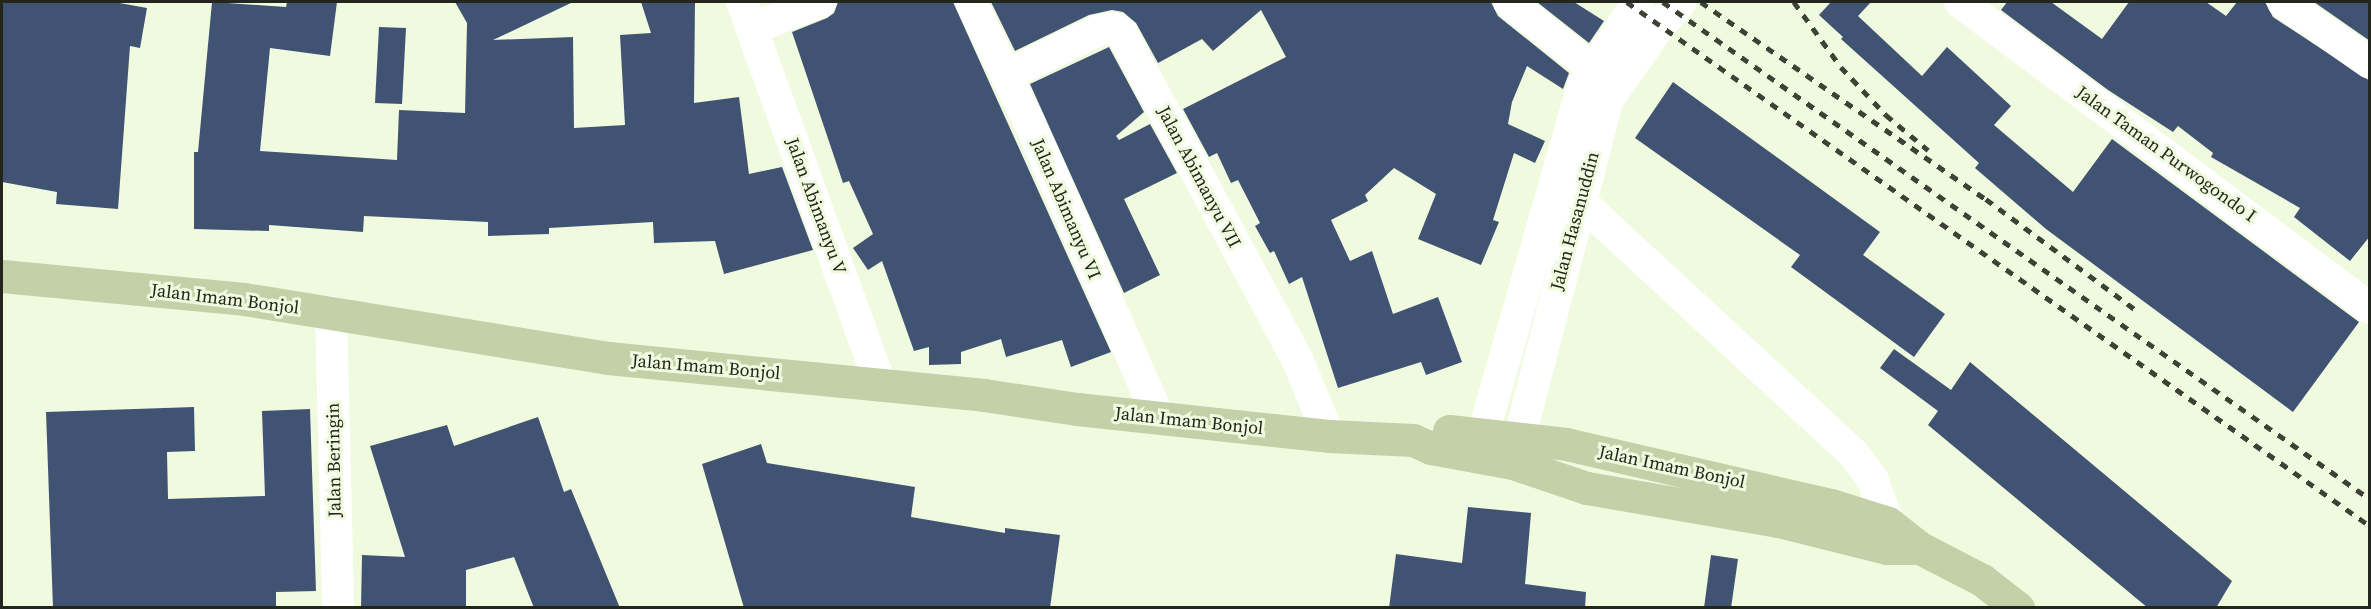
<!DOCTYPE html>
<html>
<head>
<meta charset="utf-8">
<style>
  body { margin:0 }
  #map { position:relative; width:2371px; height:609px; overflow:hidden; background:#f0fadf; font-family:"Source Serif 4",serif }
  div>[style] { position:absolute }
  .building>* { inset:0; background:#415373 }
  .minor>* { height:32px; margin:-16px; padding:0 16px; transform-origin:16px; border-radius:16px; background:#fff }
  .major>* { height:33px; margin:-16.5px; padding:0 16.5px; transform-origin:16.5px; border-radius:16.5px; background:#c3d0a8 }
  .rail>* { height:4.5px; margin-top:-2.25px; transform-origin:0; background:repeating-linear-gradient(90deg,#3e4236 0 8px,transparent 0 16px) }
  span { translate:-50% -50%; white-space:nowrap; text-align:center; line-height:1.15; -webkit-text-stroke:6px #f0fadf; paint-order:stroke }
  .street-label { font-size:18px; color:#23261c }
  .frame { position:absolute; inset:0; border:3px solid #23261c; pointer-events:none }
</style>
</head>
<body>
<div id="map">
  <div class="building">
    <div style="clip-path:polygon(2px 2px,114px 2px,147px 8px,140px 48px,130px 46px,118px 209px,56px 204px,57px 192px,2px 182px)"></div>
    <div style="clip-path:polygon(212px 2px,286px 7px,287px 2px,337px 2px,330px 56px,270px 48px,260px 151px,397px 160px,399px 110px,465px 113px,467px 23px,455px 2px,573px 2px,493px 40px,573px 37px,574px 128px,625px 125px,620px 35px,651px 33px,641px 2px,695px 2px,694px 103px,739px 97px,749px 174px,782px 167px,813px 250px,724px 274px,715px 241px,654px 243px,653px 222px,549px 228px,549px 234px,488px 236px,488px 222px,364px 216px,363px 232px,269px 225px,269px 231px,194px 229px,194px 152px,198px 152px)"></div>
    <div style="clip-path:polygon(838px 2px,953px 2px,1111px 352px,1071px 367px,1062px 340px,1006px 357px,1001px 339px,961px 352px,961px 364px,929px 365px,929px 347px,914px 351px,882px 261px,868px 270px,853px 248px,873px 234px,849px 181px,843px 183px,792px 32px,827px 18px,834px 13px)"></div>
    <div style="clip-path:polygon(991px 2px,1491px 2px,1498px 16px,1569px 73px,1563px 89px,1527px 66px,1512px 102px,1508px 124px,1545px 141px,1535px 163px,1514px 153px,1493px 220px,1499px 222px,1481px 265px,1418px 239px,1436px 194px,1394px 168px,1365px 195px,1368px 201px,1331px 220px,1350px 261px,1372px 251px,1393px 314px,1438px 297px,1462px 362px,1426px 375px,1421px 362px,1338px 388px,1302px 277px,1289px 284px,1274px 251px,1270px 253px,1255px 226px,1260px 223px,1238px 180px,1231px 183px,1217px 153px,1209px 157px,1183px 109px,1286px 57px,1261px 10px,1213px 51px,1202px 39px,1158px 63px,1136px 23px,1123px 12px,1112px 10px,1089px 15px,1015px 51px)"></div>
    <div style="clip-path:polygon(1537px 2px,1574px 2px,1604px 21px,1589px 43px)"></div>
    <div style="clip-path:polygon(1831px 2px,1871px 2px,1858px 16px,1922px 76px,1947px 47px,2011px 106px,1994px 125px,2073px 192px,2112px 139px,2359px 322px,2293px 412px,2046px 229px,1975px 168px,1979px 163px,1841px 39px,1843px 37px,1819px 15px)"></div>
    <div style="clip-path:polygon(2007px 2px,2051px 2px,2102px 39px,2129px 2px,2206px 2px,2226px 16px,2237px 2px,2265px 2px,2273px 17px,2370px 81px,2370px 236px,2350px 261px,2294px 217px,2300px 208px,2211px 157px,2213px 153px,2178px 126px,2173px 132px,2108px 90px,2001px 10px)"></div>
    <div style="clip-path:polygon(2314px 2px,2370px 2px,2370px 41px)"></div>
    <div style="clip-path:polygon(379px 27px,406px 28px,402px 104px,375px 103px)"></div>
    <div style="clip-path:polygon(1109px 47px,1144px 112px,1116px 136px,1119px 140px,1150px 124px,1177px 173px,1124px 199px,1160px 275px,1124px 293px,1030px 84px)"></div>
    <div style="clip-path:polygon(1673px 82px,1880px 232px,1863px 255px,1945px 314px,1914px 357px,1791px 267px,1800px 255px,1635px 138px)"></div>
    <div style="clip-path:polygon(1894px 349px,1951px 390px,1970px 362px,2232px 581px,2216px 608px,2148px 608px,1928px 425px,1938px 411px,1880px 368px)"></div>
    <div style="clip-path:polygon(194px 407px,195px 451px,167px 452px,168px 499px,265px 496px,262px 411px,310px 409px,316px 591px,276px 592px,276px 608px,53px 608px,46px 412px)"></div>
    <div style="clip-path:polygon(538px 417px,564px 492px,571px 489px,620px 608px,534px 608px,514px 557px,466px 570px,466px 608px,361px 608px,362px 555px,405px 557px,370px 446px,447px 425px,454px 446px)"></div>
    <div style="clip-path:polygon(761px 444px,767px 463px,915px 487px,911px 517px,1005px 533px,1005px 528px,1060px 535px,1050px 608px,744px 608px,702px 464px)"></div>
    <div style="clip-path:polygon(1468px 507px,1531px 513px,1525px 584px,1586px 592px,1585px 608px,1389px 608px,1396px 554px,1462px 563px)"></div>
    <div style="clip-path:polygon(1711px 555px,1738px 559px,1731px 608px,1704px 608px)"></div>
  </div>
  <div class="minor">
    <div style="left:742px;top:2px;width:406px;rotate:70.1deg"></div>
    <div style="left:971px;top:2px;width:133px;rotate:64.2deg"></div>
    <div style="left:1029px;top:122px;width:323px;rotate:66.3deg"></div>
    <div style="left:1509px;top:2px;width:106px;rotate:38.5deg"></div>
    <div style="left:1960px;top:2px;width:512px;rotate:36.74deg"></div>
    <div style="left:2283px;top:2px;width:106px;rotate:35deg"></div>
    <div style="left:753px;top:28px;width:72px;rotate:-21.2deg"></div>
    <div style="left:1007px;top:75px;width:100px;rotate:-26.1deg"></div>
    <div style="left:1097px;top:31px;width:17px;rotate:-10deg"></div>
    <div style="left:1114px;top:28px;width:8px;rotate:30deg"></div>
    <div style="left:1121px;top:32px;width:371px;rotate:61.7deg"></div>
    <div style="left:1297px;top:359px;width:83px;rotate:67.4deg"></div>
    <div style="left:1558px;top:181px;width:401px;rotate:42.7deg"></div>
    <div style="left:1853px;top:453px;width:31px;rotate:53deg"></div>
    <div style="left:1872px;top:478px;width:48px;rotate:70.4deg"></div>
    <div style="left:1888px;top:523px;width:22px;rotate:93deg"></div>
    <div style="left:331px;top:312px;width:296px;rotate:88.6deg"></div>
    <div style="left:1477px;top:455px;width:385px;rotate:-74deg"></div>
    <div style="left:1583px;top:85px;width:100px;rotate:-56.5deg"></div>
    <div style="left:1513px;top:463px;width:374px;rotate:-75.4deg"></div>
    <div style="left:1607px;top:101px;width:93px;rotate:-55.1deg"></div>
    <div style="left:1660px;top:25px;width:31px;rotate:-48deg"></div>
  </div>
  <div class="major">
    <div style="left:2px;top:276px;width:243px;rotate:5.4deg"></div>
    <div style="left:244px;top:299px;width:369px;rotate:9.2deg"></div>
    <div style="left:608px;top:358px;width:378px;rotate:5.6deg"></div>
    <div style="left:984px;top:395px;width:94px;rotate:8.6deg"></div>
    <div style="left:1077px;top:409px;width:253px;rotate:6.1deg"></div>
    <div style="left:1329px;top:436px;width:84px;rotate:2.7deg"></div>
    <div style="left:1413px;top:440px;width:20px;rotate:24deg"></div>
    <div style="left:1431px;top:448px;width:83px;rotate:10.4deg"></div>
    <div style="left:1513px;top:463px;width:78px;rotate:18.7deg"></div>
    <div style="left:1587px;top:488px;width:194px;rotate:9.8deg"></div>
    <div style="left:1778px;top:521px;width:112px;rotate:13.9deg"></div>
    <div style="left:1887px;top:548px;width:33px"></div>
    <div style="left:1449px;top:431px;width:118px;rotate:6.3deg"></div>
    <div style="left:1566px;top:444px;width:272px;rotate:13deg"></div>
    <div style="left:1831px;top:505px;width:60px;rotate:17.5deg"></div>
    <div style="left:1888px;top:523px;width:41px;rotate:38deg"></div>
    <div style="left:1920px;top:548px;width:70px;rotate:27.3deg"></div>
    <div style="left:1982px;top:580px;width:46px;rotate:37.9deg"></div>
  </div>
  <div class="rail">
    <div style="left:1627px;top:2px;width:909px;rotate:35.19deg"></div>
    <div style="left:1663px;top:2px;width:864px;rotate:35.11deg"></div>
    <div style="left:1701px;top:2px;width:346px;rotate:34.7deg"></div>
    <div style="left:1986px;top:199px;width:187px;rotate:36.5deg"></div>
    <div style="left:1794px;top:2px;width:80px;rotate:54.1deg"></div>
    <div style="left:1841px;top:67px;width:66px;rotate:46.8deg"></div>
    <div style="left:1886px;top:115px;width:55px;rotate:39.8deg"></div>
  </div>
  <div class="street-label">
    <span style="left:2166px;top:154px;rotate:36deg">Jalan Taman Purwogondo I</span>
    <span style="left:1199px;top:177px;rotate:62deg">Jalan Abimanyu VII</span>
    <span style="left:816px;top:206px;rotate:70deg">Jalan Abimanyu V</span>
    <span style="left:1066px;top:209px;rotate:67deg">Jalan Abimanyu VI</span>
    <span style="left:1575px;top:221px;rotate:-75deg">Jalan Hasanuddin</span>
    <span style="left:225px;top:299px;rotate:7deg">Jalan Imam Bonjol</span>
    <span style="left:706px;top:367px;rotate:5deg">Jalan Imam Bonjol</span>
    <span style="left:1189px;top:421px;rotate:6deg">Jalan Imam Bonjol</span>
    <span style="left:334px;top:460px;rotate:-91deg">Jalan Beringin</span>
    <span style="left:1672px;top:467px;rotate:12deg">Jalan Imam Bonjol</span>
  </div>
  <div class="frame"></div>
</div>
</body>
</html>
